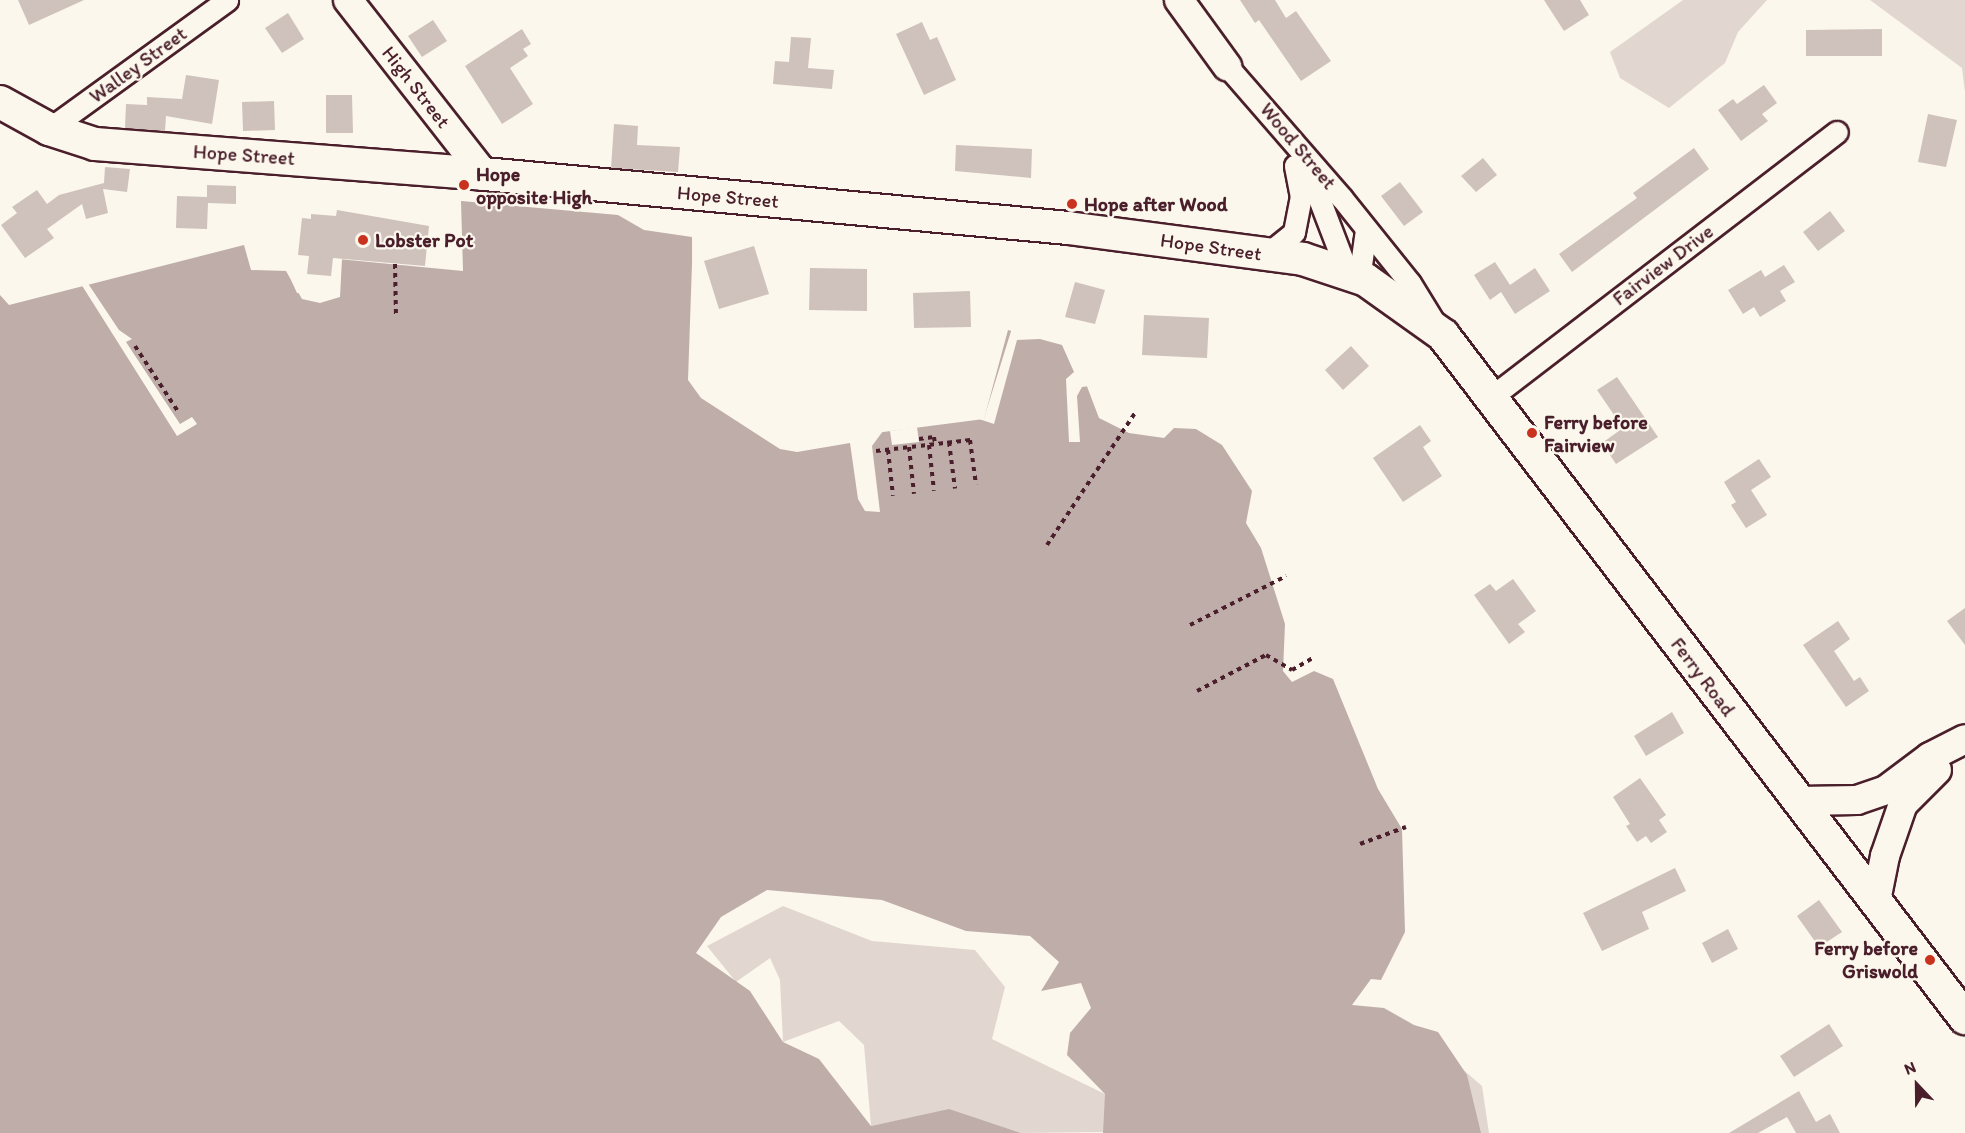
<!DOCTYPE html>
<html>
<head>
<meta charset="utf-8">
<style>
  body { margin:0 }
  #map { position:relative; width:1965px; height:1133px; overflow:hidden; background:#fbf7ec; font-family:Itim,sans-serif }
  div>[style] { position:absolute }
  .green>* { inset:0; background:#e2d7d0 }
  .water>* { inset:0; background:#bfadaa }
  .pier>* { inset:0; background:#fbf7ec }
  .building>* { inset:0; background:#cfc2bc }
  .path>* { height:4px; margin-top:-2px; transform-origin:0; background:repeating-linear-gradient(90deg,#4a1f2b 0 4.5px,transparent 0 9px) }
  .roads { filter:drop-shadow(2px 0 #4a1f2b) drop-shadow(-2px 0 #4a1f2b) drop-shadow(0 2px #4a1f2b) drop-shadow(0 -2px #4a1f2b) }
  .street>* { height:21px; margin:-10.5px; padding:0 10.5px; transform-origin:10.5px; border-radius:10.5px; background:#fbf7ec }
  .secondary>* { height:28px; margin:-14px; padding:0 14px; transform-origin:14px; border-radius:14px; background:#fbf7ec }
  .primary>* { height:32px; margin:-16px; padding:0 16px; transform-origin:16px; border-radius:16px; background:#fbf7ec }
  .dots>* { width:16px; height:16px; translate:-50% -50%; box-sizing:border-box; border:3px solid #fbf7ec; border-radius:50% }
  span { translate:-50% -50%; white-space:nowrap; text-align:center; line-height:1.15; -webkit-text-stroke:4.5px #fbf7ec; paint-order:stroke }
  .street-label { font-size:20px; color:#4a1f2b }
  .poi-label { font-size:20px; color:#4a1f2b; font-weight:700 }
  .left { translate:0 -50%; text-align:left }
  .right { translate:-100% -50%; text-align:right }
  .north { position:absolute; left:1887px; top:1055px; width:60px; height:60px; -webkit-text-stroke:4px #fbf7ec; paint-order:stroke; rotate:338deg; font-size:16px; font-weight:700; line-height:24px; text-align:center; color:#4a1f2b }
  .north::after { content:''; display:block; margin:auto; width:21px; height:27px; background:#4a1f2b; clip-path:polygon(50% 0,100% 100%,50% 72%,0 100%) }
</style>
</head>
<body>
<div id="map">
  <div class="green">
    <div style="clip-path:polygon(1683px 0,1767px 0,1738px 32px,1725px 63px,1669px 108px,1620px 78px,1610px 52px)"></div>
    <div style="clip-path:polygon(1870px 0,1965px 0,1965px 92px,1962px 68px)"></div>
    <div style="clip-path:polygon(783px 906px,872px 941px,975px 950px,1005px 987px,992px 1039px,1105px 1094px,1105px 1132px,1021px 1133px,949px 1110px,871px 1126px,864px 1045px,839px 1021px,783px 1042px,780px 980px,770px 958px,736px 982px,707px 946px)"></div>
    <div style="clip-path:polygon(1460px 1067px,1482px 1086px,1489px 1133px,1469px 1133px)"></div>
  </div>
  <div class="water">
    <div style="clip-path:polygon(461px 201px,618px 215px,644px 230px,692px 237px,693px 381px,790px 444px,984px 419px,1008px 330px,1072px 347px,1099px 418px,1129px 433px,1164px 438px,1174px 428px,1196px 429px,1222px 445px,1252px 491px,1246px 523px,1261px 548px,1285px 624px,1283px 671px,1292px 682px,1314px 671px,1333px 679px,1378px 789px,1402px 829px,1405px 932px,1381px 980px,1371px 979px,1352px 1005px,1384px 1008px,1414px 1025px,1438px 1032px,1467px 1075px,1481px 1133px,1103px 1133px,1105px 1094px,1067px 1055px,1070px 1033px,1091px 1008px,1081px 983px,1041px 991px,1059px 962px,1030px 936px,966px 931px,882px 900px,767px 890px,721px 917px,696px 953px,750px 991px,783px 1042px,819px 1059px,871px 1126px,949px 1109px,1021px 1133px,0 1133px,0 295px,9px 305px,244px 245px,251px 270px,287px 271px,297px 293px,334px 295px,338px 259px,463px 271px)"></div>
  </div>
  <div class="pier">
    <div style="clip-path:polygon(693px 234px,696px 379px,791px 441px,883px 431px,872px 446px,880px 512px,865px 511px,858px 499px,850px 443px,797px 452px,780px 449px,701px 398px,688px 380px)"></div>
    <div style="clip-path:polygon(335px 258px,342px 259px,340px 297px,320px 303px,302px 299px,286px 271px,290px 271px,299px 290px,332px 292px)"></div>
    <div style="clip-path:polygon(87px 282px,119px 330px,132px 339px,126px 342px,180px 424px,192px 417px,197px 424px,177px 436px,81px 284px)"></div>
    <div style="clip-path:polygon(1012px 328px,1062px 337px,1074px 346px,1090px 386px,1082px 387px,1077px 396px,1080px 442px,1069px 442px,1066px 379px,1074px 372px,1062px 345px,1040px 339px,1017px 340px,994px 424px,979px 419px,984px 418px)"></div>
    <div style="clip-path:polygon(917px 427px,919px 442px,892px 445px,890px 431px)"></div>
  </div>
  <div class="building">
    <div style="clip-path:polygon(18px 0,84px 0,29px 25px)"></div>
    <div style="clip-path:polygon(1240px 0,1275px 0,1286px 18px,1296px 11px,1331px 61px,1301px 81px,1259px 20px,1255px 23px)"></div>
    <div style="clip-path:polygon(1544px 0,1580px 0,1589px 15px,1564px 31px)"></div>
    <div style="clip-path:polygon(288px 13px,304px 39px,282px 53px,265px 28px)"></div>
    <div style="clip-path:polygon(433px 20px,447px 41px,422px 57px,408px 36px)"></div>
    <div style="clip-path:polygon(922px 22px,930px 40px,937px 37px,956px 80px,924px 95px,896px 34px)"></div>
    <div style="clip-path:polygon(522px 29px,531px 44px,523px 49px,528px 56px,510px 68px,533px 104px,502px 124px,465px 66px)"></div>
    <div style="clip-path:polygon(1882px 29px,1882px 56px,1806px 56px,1806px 30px)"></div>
    <div style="clip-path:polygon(791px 37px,811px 38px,808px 68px,834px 70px,832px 89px,773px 84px,775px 61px,789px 62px)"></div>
    <div style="clip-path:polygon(186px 75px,219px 80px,212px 124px,166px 116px,165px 131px,125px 128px,126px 104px,147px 105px,147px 97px,182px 99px)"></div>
    <div style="clip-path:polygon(1764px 85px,1777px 103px,1762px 114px,1768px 121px,1741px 141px,1718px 110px,1733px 99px,1737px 104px)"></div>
    <div style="clip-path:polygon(326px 95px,352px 95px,353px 133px,326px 133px)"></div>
    <div style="clip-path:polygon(274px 101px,275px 130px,243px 131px,242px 102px)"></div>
    <div style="clip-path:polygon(1928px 114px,1957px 120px,1946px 167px,1918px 162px)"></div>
    <div style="clip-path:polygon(614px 124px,638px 126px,637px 145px,680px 147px,678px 172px,611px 168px)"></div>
    <div style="clip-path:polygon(956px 145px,1032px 149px,1031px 178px,955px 171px)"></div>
    <div style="clip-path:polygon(1694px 148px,1709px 169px,1572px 272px,1559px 254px,1637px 198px,1633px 193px)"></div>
    <div style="clip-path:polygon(1483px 158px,1497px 175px,1476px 192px,1461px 176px)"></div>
    <div style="clip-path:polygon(105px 167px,130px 169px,127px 192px,103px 189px,108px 213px,86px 219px,82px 204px,47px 229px,54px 238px,25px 258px,1px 225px,17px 213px,12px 207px,37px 190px,47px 204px,59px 195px,104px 183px)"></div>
    <div style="clip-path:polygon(1400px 182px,1423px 212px,1404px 226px,1381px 196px)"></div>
    <div style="clip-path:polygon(207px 185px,236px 186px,236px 204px,208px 203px,207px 229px,176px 228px,177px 196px,207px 197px)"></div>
    <div style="clip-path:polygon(337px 210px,429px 226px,425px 266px,333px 258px,331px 276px,307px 274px,309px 256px,298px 255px,302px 218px,311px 219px,311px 214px,336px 216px)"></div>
    <div style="clip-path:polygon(1830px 211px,1845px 231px,1818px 251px,1803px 232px)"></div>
    <div style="clip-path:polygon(754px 246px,769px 294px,719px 309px,704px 261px)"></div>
    <div style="clip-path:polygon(1495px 262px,1510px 285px,1535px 268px,1550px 291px,1515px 314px,1501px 292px,1490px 300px,1474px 275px)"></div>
    <div style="clip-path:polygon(1784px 265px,1795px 282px,1780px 291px,1786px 301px,1760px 317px,1754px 307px,1743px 314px,1728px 290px,1761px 270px,1765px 277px)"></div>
    <div style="clip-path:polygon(810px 268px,867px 269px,867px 311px,809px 310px)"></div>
    <div style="clip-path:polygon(1075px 282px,1105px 290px,1095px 324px,1065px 317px)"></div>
    <div style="clip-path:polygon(970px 291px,971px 327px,914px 328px,913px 293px)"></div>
    <div style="clip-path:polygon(1144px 315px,1209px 318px,1207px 358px,1142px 355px)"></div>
    <div style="clip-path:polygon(1351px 346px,1369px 366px,1343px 390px,1325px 370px)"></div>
    <div style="clip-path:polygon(1617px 377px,1658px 437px,1616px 464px,1602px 443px,1623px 428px,1597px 390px)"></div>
    <div style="clip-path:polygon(1420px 425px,1431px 441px,1423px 447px,1442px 476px,1403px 502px,1373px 458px)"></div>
    <div style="clip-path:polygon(1759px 459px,1771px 477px,1751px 490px,1767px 515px,1746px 528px,1731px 505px,1736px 502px,1724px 482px)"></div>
    <div style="clip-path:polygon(1513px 579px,1536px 611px,1518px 624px,1525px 632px,1509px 644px,1474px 595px,1490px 584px,1496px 591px)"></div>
    <div style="clip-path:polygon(1965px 608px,1965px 645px,1947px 621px)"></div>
    <div style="clip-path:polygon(1838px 621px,1850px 639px,1834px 651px,1854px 681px,1860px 677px,1869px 691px,1846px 707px,1803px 645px)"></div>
    <div style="clip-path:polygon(1672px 712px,1684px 733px,1646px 756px,1634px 736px)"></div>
    <div style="clip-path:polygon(1640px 778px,1666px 815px,1659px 820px,1667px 832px,1651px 843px,1646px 836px,1637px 842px,1626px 826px,1630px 824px,1613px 797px)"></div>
    <div style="clip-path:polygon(1675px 868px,1686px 891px,1642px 912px,1649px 929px,1602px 951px,1583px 913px)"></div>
    <div style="clip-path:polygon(1819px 900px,1842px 932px,1819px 947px,1797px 916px)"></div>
    <div style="clip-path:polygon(1728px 929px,1738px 949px,1712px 963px,1702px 943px)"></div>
    <div style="clip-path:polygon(1829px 1024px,1843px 1046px,1794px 1077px,1780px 1056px)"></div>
    <div style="clip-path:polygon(1799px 1091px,1816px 1122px,1830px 1114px,1840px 1133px,1796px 1133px,1787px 1117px,1758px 1133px,1729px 1133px)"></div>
  </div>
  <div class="path">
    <div style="left:395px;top:264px;width:51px;rotate:88.9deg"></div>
    <div style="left:135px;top:346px;width:77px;rotate:56.7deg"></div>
    <div style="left:919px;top:439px;width:15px;rotate:-8deg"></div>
    <div style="left:934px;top:437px;width:7px;rotate:82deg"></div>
    <div style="left:949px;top:442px;width:47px;rotate:82.7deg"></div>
    <div style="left:929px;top:445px;width:46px;rotate:83.8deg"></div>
    <div style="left:909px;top:447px;width:47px;rotate:83.9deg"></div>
    <div style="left:888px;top:450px;width:46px;rotate:83.8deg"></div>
    <div style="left:876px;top:451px;width:95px;rotate:-6.7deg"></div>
    <div style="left:970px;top:440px;width:45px;rotate:82.4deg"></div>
    <div style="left:1047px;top:545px;width:159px;rotate:-56.3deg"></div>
    <div style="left:1190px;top:625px;width:108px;rotate:-27deg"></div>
    <div style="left:1197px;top:691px;width:78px;rotate:-27.6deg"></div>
    <div style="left:1266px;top:655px;width:30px;rotate:30deg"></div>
    <div style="left:1292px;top:670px;width:24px;rotate:-30deg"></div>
    <div style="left:1360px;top:844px;width:49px;rotate:-20.3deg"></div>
  </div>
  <div class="roads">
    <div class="street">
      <div style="left:1227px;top:66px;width:174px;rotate:49deg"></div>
      <div style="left:1341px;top:197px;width:110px;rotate:51.3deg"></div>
      <div style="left:1410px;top:283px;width:46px;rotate:58.4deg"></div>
      <div style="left:49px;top:129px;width:220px;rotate:-35.9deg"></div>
      <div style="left:1298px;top:166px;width:28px;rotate:52deg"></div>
      <div style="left:1315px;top:188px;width:92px;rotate:69deg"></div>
      <div style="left:1266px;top:255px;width:36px;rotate:-39deg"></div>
      <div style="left:1294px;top:232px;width:36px;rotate:-79deg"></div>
      <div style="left:1301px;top:197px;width:32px;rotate:-101deg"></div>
      <div style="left:1359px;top:279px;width:49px;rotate:-81.9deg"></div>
      <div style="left:1490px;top:398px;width:437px;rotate:-37.5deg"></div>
    </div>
    <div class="secondary">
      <div style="left:348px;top:0;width:221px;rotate:52deg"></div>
      <div style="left:1179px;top:0;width:82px;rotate:54deg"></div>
      <div style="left:1799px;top:801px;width:58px;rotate:-1deg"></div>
      <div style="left:1857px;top:800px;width:31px;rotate:-19deg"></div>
      <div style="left:1886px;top:790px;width:55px;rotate:-36.9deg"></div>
      <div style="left:1930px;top:757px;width:39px;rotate:-27deg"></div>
      <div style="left:1876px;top:901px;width:46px;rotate:-78.7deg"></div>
      <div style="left:1885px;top:856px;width:55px;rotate:-70.9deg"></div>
      <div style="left:1903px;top:804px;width:48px;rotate:-45deg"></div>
    </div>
    <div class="primary">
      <div style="left:0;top:102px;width:56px;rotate:28.9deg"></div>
      <div style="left:49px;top:129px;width:48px;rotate:18.1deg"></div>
      <div style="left:95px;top:144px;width:390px;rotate:4.4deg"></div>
      <div style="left:484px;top:174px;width:586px;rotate:5.28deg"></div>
      <div style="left:1068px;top:228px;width:237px;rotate:7.5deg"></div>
      <div style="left:1303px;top:259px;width:66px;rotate:18.4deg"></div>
      <div style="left:1366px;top:280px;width:95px;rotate:35.5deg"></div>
      <div style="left:1443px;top:335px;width:860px;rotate:52.61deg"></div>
    </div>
  </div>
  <div class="dots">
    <div style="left:464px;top:185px;background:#c8321e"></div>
    <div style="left:1072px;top:204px;background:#c8321e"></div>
    <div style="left:363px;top:240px;background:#c8321e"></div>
    <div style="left:1532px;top:433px;background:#c8321e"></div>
    <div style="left:1930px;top:960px;background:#c8321e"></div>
  </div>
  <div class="street-label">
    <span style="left:138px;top:65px;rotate:-36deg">Walley Street</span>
    <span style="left:416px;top:87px;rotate:52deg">High Street</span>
    <span style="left:1298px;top:146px;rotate:50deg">Wood Street</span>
    <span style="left:244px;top:155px;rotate:4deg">Hope Street</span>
    <span style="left:728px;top:197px;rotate:5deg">Hope Street</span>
    <span style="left:1211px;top:247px;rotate:8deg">Hope Street</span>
    <span style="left:1663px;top:265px;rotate:-37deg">Fairview Drive</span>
    <span style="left:1703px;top:677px;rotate:53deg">Ferry Road</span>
  </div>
  <div class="poi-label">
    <span class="left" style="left:476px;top:186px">Hope<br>opposite High</span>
    <span class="left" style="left:1084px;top:204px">Hope after Wood</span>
    <span class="left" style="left:375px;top:240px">Lobster Pot</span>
    <span class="left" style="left:1544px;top:434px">Ferry before<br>Fairview</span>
    <span class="right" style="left:1918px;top:960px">Ferry before<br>Griswold</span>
  </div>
  <div class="north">N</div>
</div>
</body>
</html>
